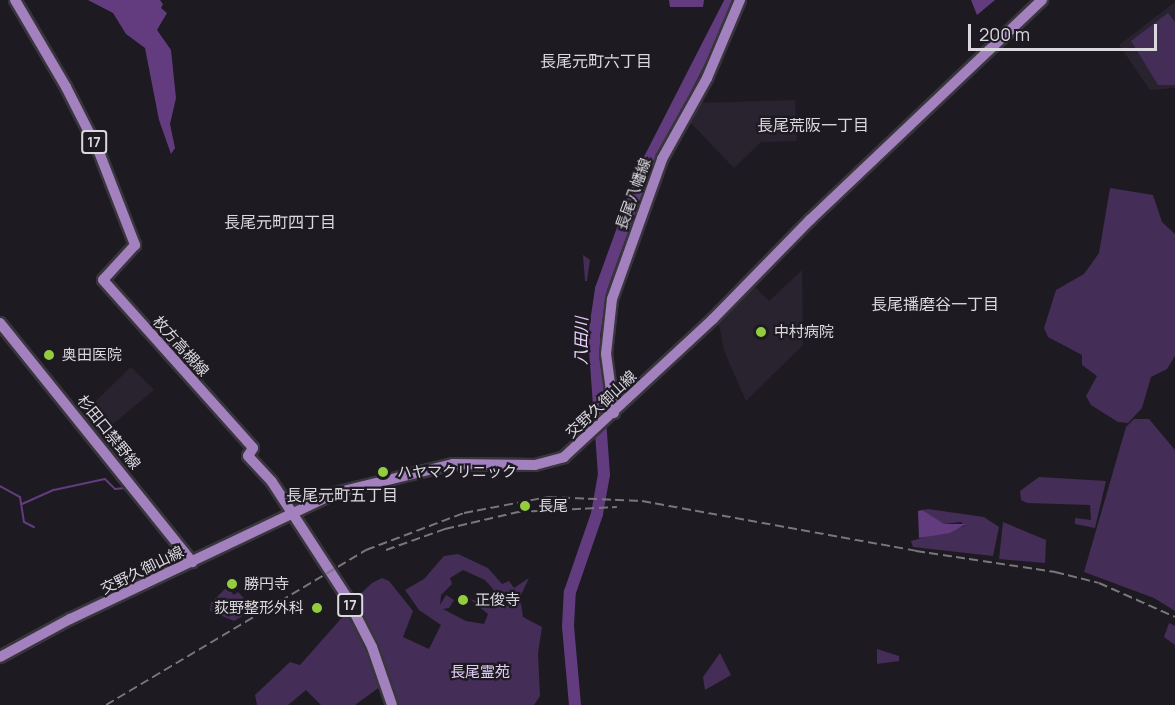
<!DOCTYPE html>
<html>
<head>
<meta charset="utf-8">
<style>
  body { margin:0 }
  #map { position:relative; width:1175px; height:705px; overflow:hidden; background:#1e1a22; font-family:Manrope,"Noto Sans JP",sans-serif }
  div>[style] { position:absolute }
  .built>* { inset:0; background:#29222f }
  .green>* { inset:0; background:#442d57 }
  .water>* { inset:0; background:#633c80 }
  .stream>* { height:2px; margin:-1px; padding:0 1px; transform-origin:1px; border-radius:1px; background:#633c80 }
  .river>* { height:12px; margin:-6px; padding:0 6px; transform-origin:6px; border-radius:6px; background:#633c80 }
  .roads { filter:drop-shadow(2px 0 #38353c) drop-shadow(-2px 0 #38353c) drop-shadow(0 2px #38353c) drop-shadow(0 -2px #38353c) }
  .major>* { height:10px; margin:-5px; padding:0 5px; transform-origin:5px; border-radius:5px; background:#a381bf }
  .rail>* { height:2px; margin-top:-1px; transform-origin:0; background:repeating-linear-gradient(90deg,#79767d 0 9px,transparent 0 13.5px) }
  .dots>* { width:16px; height:16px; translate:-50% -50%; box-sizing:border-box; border:3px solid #1e1a22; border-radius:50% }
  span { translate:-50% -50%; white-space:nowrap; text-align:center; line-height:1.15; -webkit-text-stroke:4.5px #1e1a22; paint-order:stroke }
  .shield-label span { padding:2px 4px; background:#1e1a22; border:2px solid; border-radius:4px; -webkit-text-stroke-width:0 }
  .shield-label { font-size:14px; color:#dbd8de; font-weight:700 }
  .street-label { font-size:15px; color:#dbd8de }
  .poi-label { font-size:15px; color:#dbd8de }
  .left { translate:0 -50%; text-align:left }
  .right { translate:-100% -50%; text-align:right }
  .park-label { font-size:15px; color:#e2cdf5 }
  .neighbourhood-label { font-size:16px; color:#dbd8de }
  .water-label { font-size:16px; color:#e9d4fc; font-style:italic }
  .scale { position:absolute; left:968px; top:24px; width:189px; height:27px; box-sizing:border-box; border:3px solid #dbd8de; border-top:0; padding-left:8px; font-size:18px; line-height:21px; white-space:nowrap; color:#dbd8de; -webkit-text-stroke:4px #1e1a22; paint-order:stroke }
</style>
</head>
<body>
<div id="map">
  <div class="built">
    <div style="clip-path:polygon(1175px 2px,1175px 88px,1150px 90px,1119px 45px)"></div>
    <div style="clip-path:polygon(795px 100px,797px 141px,761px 142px,734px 168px,688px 120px,698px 103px)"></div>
    <div style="clip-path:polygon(802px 270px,803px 345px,746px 401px,724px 351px,718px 319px,753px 285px,769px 301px)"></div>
    <div style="clip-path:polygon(131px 367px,154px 390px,100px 435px,82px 414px)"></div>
  </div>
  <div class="green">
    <div style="clip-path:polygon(1168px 13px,1175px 22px,1175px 85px,1158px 85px,1131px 41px)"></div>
    <div style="clip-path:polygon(1110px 188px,1153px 195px,1162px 222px,1175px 234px,1175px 356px,1167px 369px,1151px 377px,1142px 408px,1128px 423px,1118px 422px,1091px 405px,1086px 396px,1097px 376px,1082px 365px,1082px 355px,1048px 337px,1044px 328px,1056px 290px,1084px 274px,1099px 253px)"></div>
    <div style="clip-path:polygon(583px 255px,590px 260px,587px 281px,585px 281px)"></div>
    <div style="clip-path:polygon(1134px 419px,1149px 419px,1175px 450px,1175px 611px,1154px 598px,1084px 572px,1126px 427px)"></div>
    <div style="clip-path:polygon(1039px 477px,1106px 481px,1095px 528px,1075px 524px,1075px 518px,1091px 520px,1090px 505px,1027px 503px,1021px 500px,1020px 491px)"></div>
    <div style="clip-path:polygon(928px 509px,984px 517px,999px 527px,993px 556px,913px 547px,911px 541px,965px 526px,961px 522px,944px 524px,933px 519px,922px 510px)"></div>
    <div style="clip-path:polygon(1003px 522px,1046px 540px,1045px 563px,999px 559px)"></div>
    <div style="clip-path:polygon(evenodd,458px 554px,488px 568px,502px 584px,509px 581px,514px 588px,529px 578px,520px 597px,523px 617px,542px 627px,538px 653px,540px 696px,534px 705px,397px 705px,382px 655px,355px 599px,372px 583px,382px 578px,389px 581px,413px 611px,403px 637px,429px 649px,441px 625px,419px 610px,405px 590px,424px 579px,444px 556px,458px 554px,463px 570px,485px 580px,493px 589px,491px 600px,486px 604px,470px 599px,488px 614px,484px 624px,466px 621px,443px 609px,449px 608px,454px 600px,446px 595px,440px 605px,441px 595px,452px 584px,450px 578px,463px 570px)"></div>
    <div style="clip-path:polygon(227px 587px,234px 595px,238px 592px,254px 609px,234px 621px,210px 611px,211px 603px)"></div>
    <div style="clip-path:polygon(346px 613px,368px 652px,381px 686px,355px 705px,321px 705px,306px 690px,288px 705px,257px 705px,255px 695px,290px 662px,300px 665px)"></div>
    <div style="clip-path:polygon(1169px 623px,1175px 626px,1175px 645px,1164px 637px)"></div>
    <div style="clip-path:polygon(877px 649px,899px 656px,899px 661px,877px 664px)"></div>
    <div style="clip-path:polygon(720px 653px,731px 675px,705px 690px,703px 677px)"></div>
  </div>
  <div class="water">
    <div style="clip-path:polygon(88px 0,160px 0,163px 4px,161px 8px,167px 13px,157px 30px,171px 50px,176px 98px,170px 124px,175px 148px,171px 154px,159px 120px,145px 48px,126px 34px,113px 13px)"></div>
    <div style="clip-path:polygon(669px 0,704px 0,703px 7px,670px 7px)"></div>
    <div style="clip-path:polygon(971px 0,995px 0,977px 15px)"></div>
    <div style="clip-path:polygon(922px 510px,944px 524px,966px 524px,950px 533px,919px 538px,918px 511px)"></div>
  </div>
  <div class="stream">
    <div style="left:0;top:486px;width:23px;rotate:29deg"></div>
    <div style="left:20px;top:497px;width:25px;rotate:81deg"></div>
    <div style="left:24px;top:522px;width:11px;rotate:27deg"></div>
    <div style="left:22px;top:504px;width:35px;rotate:-24deg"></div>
    <div style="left:54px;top:490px;width:52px;rotate:-12.2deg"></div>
    <div style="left:105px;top:479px;width:14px;rotate:45deg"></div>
    <div style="left:115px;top:489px;width:10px;rotate:-6deg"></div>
  </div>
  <div class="river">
    <div style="left:575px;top:705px;width:79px;rotate:-95.1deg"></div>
    <div style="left:568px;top:626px;width:34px;rotate:-87deg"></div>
    <div style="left:570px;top:592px;width:83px;rotate:-70.9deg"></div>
    <div style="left:597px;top:514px;width:40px;rotate:-80deg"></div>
    <div style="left:604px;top:475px;width:139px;rotate:-94.1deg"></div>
    <div style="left:594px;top:336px;width:48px;rotate:-81.5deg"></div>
    <div style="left:601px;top:289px;width:129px;rotate:-70deg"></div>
    <div style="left:645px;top:168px;width:189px;rotate:-62.9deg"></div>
  </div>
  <div class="roads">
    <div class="major">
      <div style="left:15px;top:0;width:101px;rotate:59.6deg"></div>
      <div style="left:66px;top:87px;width:73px;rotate:63.1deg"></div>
      <div style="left:99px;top:152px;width:100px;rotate:68.8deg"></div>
      <div style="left:135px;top:245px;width:47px;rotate:132.4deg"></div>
      <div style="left:103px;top:280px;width:225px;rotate:48.2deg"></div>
      <div style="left:253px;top:448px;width:9px;rotate:122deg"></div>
      <div style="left:248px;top:456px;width:35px;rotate:47deg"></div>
      <div style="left:272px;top:482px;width:136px;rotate:57deg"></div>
      <div style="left:346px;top:596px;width:57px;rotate:63deg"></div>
      <div style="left:372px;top:647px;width:61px;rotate:71deg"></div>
      <div style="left:0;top:323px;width:307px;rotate:51.2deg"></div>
      <div style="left:614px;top:413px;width:60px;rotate:-97.7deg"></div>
      <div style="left:606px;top:354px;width:55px;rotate:-83.8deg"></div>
      <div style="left:612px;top:299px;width:149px;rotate:-70.3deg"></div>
      <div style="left:662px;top:159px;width:93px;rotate:-60.9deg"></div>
      <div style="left:707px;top:78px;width:85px;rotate:-67.1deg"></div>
      <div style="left:0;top:657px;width:80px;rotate:-28.5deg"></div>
      <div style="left:70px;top:619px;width:293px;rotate:-25.4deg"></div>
      <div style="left:335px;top:493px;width:122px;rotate:-13.8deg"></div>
      <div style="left:453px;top:464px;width:82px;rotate:0.7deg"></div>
      <div style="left:535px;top:465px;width:30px;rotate:-15deg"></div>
      <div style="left:564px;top:457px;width:203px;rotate:-42.8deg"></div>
      <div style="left:713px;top:319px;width:139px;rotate:-45.6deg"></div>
      <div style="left:810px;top:220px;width:320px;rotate:-43.5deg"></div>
    </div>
  </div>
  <div class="rail">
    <div style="left:386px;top:550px;width:63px;rotate:-19.6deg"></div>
    <div style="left:445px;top:529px;width:75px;rotate:-13.1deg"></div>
    <div style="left:518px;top:512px;width:99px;rotate:-2.9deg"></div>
    <div style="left:106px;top:705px;width:303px;rotate:-30.8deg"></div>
    <div style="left:366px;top:550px;width:105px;rotate:-20.7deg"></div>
    <div style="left:464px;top:513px;width:86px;rotate:-10.8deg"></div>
    <div style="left:548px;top:497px;width:94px;rotate:2.4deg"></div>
    <div style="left:642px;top:501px;width:279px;rotate:10.3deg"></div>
    <div style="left:916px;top:551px;width:141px;rotate:8.6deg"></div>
    <div style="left:1055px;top:572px;width:45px;rotate:14deg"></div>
    <div style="left:1099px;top:583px;width:83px;rotate:24.1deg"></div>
  </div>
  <div class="dots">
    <div style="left:761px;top:332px;background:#93cc3d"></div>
    <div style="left:49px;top:355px;background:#93cc3d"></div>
    <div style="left:383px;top:472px;background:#93cc3d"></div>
    <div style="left:525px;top:506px;background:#93cc3d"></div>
    <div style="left:232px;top:584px;background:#93cc3d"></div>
    <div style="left:463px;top:600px;background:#93cc3d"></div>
    <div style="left:317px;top:608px;background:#93cc3d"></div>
  </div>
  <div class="shield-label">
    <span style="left:94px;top:142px">17</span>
    <span style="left:350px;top:605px">17</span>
  </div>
  <div class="street-label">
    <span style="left:633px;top:194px;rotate:-70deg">長尾八幡線</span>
    <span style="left:181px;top:346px;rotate:48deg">枚方高槻線</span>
    <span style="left:601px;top:404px;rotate:-43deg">交野久御山線</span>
    <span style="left:109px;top:432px;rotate:51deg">杉田口禁野線</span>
    <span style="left:142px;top:570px;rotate:-26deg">交野久御山線</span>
  </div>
  <div class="poi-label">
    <span class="left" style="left:774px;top:332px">中村病院</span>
    <span class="left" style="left:62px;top:355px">奥田医院</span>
    <span class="left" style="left:397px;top:472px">ハヤマクリニック</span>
    <span class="left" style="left:538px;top:506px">長尾</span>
    <span class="left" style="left:244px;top:584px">勝円寺</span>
    <span class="left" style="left:475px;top:600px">正俊寺</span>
    <span class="right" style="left:304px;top:608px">荻野整形外科</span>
  </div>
  <div class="park-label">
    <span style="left:480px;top:672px">長尾霊苑</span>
  </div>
  <div class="neighbourhood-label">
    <span style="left:596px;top:61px">長尾元町六丁目</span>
    <span style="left:813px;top:125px">長尾荒阪一丁目</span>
    <span style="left:280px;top:222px">長尾元町四丁目</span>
    <span style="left:935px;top:304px">長尾播磨谷一丁目</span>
    <span style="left:342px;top:495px">長尾元町五丁目</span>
  </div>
  <div class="water-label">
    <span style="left:581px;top:341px;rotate:-89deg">八田川</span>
  </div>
  <div class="scale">200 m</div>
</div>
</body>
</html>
